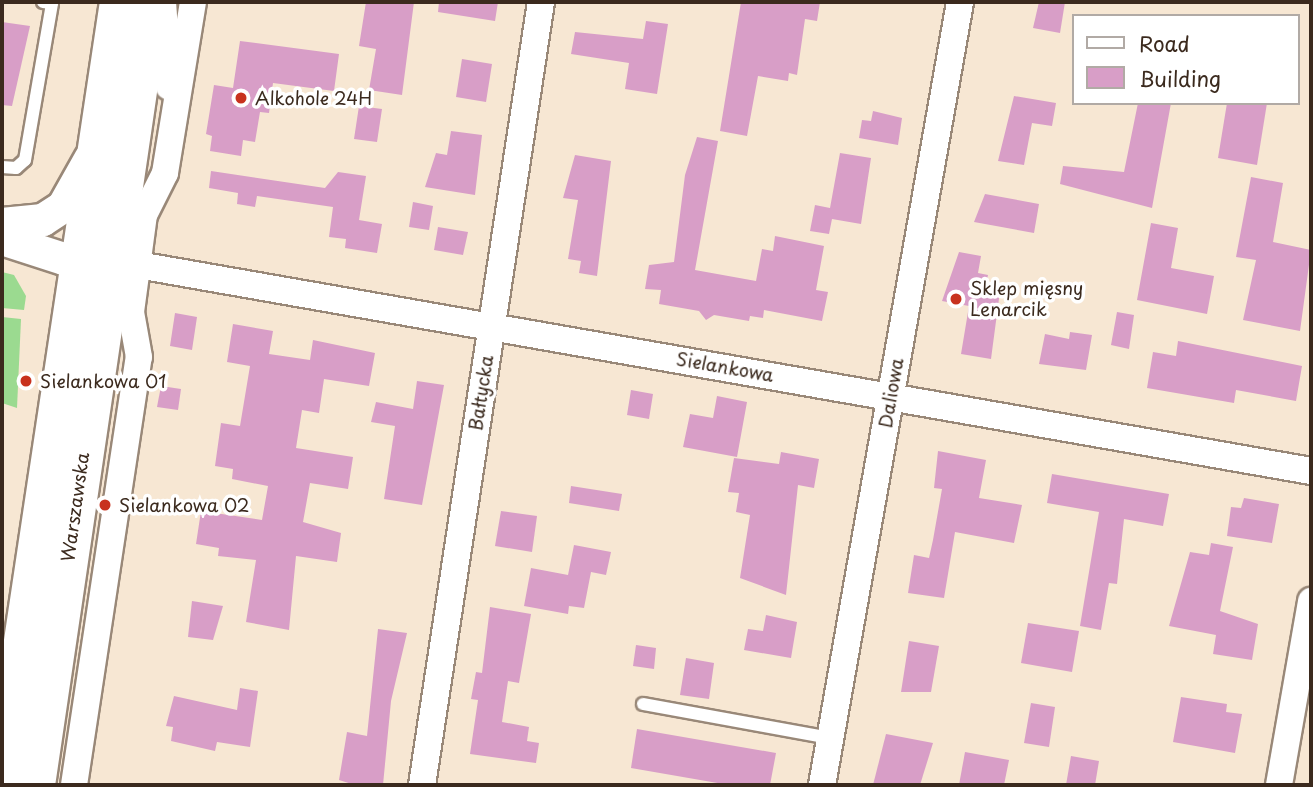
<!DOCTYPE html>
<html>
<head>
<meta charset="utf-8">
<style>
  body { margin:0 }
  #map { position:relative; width:1313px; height:787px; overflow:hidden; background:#f7e7d3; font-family:"Playpen Sans",sans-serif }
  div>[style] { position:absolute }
  .green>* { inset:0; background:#9bda90 }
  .building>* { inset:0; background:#d89ec7 }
  .roads { filter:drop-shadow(2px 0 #998878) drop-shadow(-2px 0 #998878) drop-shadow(0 2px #998878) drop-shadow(0 -2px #998878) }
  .service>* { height:12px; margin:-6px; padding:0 6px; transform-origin:6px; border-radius:6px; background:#fff }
  .minor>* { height:26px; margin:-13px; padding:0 13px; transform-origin:13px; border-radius:13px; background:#fff }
  .tertiary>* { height:32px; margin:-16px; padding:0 16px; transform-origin:16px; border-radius:16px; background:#fff }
  .primary>* { height:38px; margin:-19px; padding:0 19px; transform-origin:19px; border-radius:19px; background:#fff }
  .dots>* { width:19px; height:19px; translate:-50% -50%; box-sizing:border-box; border:4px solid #fff; border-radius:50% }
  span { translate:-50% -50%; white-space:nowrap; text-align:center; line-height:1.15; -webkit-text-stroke:7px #fff; paint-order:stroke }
  .poi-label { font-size:18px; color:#3b2a1e }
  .left { translate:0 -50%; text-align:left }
  .street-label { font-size:18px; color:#3b2a1e }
  .frame { position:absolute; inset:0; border:4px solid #3b2a1e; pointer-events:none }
  .legend { position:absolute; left:1072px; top:14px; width:228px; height:91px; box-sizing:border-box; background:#fff; border:2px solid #b1aaa5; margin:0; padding:9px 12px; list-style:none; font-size:21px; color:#3b2a1e }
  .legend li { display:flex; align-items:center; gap:14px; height:35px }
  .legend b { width:35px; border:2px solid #b1aaa5 }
</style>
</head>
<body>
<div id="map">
  <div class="green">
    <div style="clip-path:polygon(2px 272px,14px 275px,26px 296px,24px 310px,2px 308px)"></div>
    <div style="clip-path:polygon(2px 317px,21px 319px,17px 408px,2px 403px)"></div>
  </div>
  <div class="building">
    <div style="clip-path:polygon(366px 2px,414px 2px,402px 95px,369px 90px,376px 49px,359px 46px)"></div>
    <div style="clip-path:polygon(439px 2px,498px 2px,495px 21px,438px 12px)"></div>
    <div style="clip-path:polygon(741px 2px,820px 2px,817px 21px,805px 19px,797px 75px,789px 73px,788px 81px,758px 76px,747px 136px,720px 131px)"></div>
    <div style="clip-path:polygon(1039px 2px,1065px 2px,1060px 33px,1033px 28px)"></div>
    <div style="clip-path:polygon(646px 21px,668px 24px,657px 94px,625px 89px,629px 63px,571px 54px,575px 32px,643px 39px)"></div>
    <div style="clip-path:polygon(2px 22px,30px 26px,12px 106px,2px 105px)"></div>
    <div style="clip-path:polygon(240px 41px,339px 54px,334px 91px,273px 83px,269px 113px,260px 112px,255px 142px,243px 140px,241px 156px,210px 151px,212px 136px,206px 134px,214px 85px,233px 88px)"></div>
    <div style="clip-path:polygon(462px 59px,492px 64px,486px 102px,456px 97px)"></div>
    <div style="clip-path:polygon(1014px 96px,1056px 103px,1052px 126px,1032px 123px,1024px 165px,998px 161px)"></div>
    <div style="clip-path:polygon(1138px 103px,1171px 103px,1152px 208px,1060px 184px,1063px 166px,1124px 172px)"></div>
    <div style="clip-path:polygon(1227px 103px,1267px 103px,1257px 165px,1218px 158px)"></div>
    <div style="clip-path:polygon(359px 106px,382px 109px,377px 142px,354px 139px)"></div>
    <div style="clip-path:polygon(873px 111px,902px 118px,898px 145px,859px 138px,862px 120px,871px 121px)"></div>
    <div style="clip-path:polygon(451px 131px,482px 135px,475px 195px,425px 187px,436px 153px,447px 155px)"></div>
    <div style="clip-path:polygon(697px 137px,718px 141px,695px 270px,756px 281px,762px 249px,773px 251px,775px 236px,824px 246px,816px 290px,828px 292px,822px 321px,764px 310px,763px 318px,750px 316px,749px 321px,714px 315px,706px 320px,699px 311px,659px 304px,661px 290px,645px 289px,649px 265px,674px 262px,685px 175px)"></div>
    <div style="clip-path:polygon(840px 153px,871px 158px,861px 224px,832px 219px,829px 234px,810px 231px,815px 205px,830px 208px)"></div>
    <div style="clip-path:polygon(575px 155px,611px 161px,597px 276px,579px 273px,581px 261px,568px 259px,578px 200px,563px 198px)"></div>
    <div style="clip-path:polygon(211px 171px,325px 188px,338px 172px,366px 176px,359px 220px,382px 224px,377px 253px,345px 248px,346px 239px,329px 237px,333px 207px,257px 196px,255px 207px,237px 204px,238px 193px,209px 188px)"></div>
    <div style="clip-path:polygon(1251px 177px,1283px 183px,1273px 242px,1311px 250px,1300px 331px,1243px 320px,1256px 260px,1236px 257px)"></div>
    <div style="clip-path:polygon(985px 194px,1039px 204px,1034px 233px,974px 222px)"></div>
    <div style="clip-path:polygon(413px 202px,433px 206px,429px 230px,409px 227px)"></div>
    <div style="clip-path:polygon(1151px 223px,1178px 228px,1171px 268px,1214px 276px,1207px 314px,1137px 300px)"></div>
    <div style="clip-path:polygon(438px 227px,468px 232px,463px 255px,434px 250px)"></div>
    <div style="clip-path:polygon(959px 252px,981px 256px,978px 273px,988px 275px,985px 288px,1000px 291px,991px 359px,961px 354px,969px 306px,942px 301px)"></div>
    <div style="clip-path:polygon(1117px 312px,1134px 315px,1129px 349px,1111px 345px)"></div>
    <div style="clip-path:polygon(175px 313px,197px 317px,192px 350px,170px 346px)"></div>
    <div style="clip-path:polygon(233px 324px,273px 331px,269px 354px,310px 360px,313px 340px,375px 353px,369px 386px,324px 379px,319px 413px,302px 410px,296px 448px,353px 457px,348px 489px,310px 483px,303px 522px,341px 533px,337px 562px,296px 556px,289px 630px,246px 622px,256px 560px,218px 556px,219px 548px,196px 544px,201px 511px,262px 520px,268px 486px,232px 479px,233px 469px,215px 466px,221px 423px,240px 426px,250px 366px,227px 362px)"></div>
    <div style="clip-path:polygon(1070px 332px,1092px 335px,1086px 370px,1039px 364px,1045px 334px,1069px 339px)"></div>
    <div style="clip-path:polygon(1178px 341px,1302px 366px,1296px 401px,1236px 390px,1234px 403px,1147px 388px,1153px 352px,1176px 356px)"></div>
    <div style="clip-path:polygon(417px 381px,444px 385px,422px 505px,384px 499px,395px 426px,371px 422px,376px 402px,413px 409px)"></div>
    <div style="clip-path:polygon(161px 386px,181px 389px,178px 410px,157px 407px)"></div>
    <div style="clip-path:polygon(631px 390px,653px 394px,649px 419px,627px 415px)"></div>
    <div style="clip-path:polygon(717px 396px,747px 402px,737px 457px,683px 447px,690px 414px,713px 418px)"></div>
    <div style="clip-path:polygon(938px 451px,986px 460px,979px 498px,1022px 505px,1014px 543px,955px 532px,944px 598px,908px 593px,914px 555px,929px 558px,933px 540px,942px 489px,934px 488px)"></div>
    <div style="clip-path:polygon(781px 452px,819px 459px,814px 488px,798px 485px,786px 595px,740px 578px,750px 515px,736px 512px,739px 493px,728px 492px,734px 458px,779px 464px)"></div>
    <div style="clip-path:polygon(1052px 474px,1169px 494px,1163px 526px,1124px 519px,1117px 584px,1109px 583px,1101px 630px,1080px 626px,1099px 512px,1047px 503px)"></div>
    <div style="clip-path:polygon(571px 486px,622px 494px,619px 511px,569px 503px)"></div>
    <div style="clip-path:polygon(1244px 498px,1279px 504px,1272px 543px,1227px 536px,1231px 507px,1241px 508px)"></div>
    <div style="clip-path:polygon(501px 511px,537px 516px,532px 552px,495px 546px)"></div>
    <div style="clip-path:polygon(1211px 543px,1233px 547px,1220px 611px,1258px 624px,1252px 660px,1213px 654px,1216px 635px,1169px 626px,1190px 552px,1209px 555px)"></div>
    <div style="clip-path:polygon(574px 545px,611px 552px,606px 575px,591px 572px,584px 608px,569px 606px,568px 614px,524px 606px,531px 568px,568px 575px)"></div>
    <div style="clip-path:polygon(192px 601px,223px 606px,213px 640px,188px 637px)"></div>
    <div style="clip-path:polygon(490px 607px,531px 614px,519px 683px,508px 681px,502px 722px,529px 727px,527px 741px,539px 743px,536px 763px,470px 754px,478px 700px,471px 699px,476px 672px,482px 673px)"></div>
    <div style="clip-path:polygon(766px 615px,797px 622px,791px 658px,744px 650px,748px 629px,763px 631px)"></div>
    <div style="clip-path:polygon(1028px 623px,1079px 631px,1072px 672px,1021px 663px)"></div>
    <div style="clip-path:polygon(378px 629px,407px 633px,391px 701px,383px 785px,355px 785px,339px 780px,347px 732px,367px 736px)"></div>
    <div style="clip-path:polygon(909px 641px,939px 646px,931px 692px,901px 692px)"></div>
    <div style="clip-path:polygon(636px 645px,656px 648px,654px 669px,633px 666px)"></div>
    <div style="clip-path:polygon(686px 658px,714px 663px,709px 699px,680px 695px)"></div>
    <div style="clip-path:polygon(240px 688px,258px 691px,250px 747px,217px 742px,215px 751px,171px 741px,173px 727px,166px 726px,174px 696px,237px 710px)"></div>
    <div style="clip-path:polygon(1181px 697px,1227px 704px,1226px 712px,1242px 714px,1235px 753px,1173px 742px)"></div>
    <div style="clip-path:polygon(1031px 703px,1055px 707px,1049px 747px,1024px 743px)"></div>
    <div style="clip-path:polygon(637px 729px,776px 753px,770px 785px,729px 785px,631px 768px)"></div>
    <div style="clip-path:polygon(886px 734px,933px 743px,920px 785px,873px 785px)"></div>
    <div style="clip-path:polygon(965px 752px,1009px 760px,1004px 785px,959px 785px)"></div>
    <div style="clip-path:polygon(1071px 756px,1099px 761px,1095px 785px,1066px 785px)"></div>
  </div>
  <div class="roads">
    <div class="service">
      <div style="left:2px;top:167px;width:14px;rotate:4deg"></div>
      <div style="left:16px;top:168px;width:12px;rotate:-42deg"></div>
      <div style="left:25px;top:160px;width:159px;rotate:-80.2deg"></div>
      <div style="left:52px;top:3px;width:9px;rotate:-174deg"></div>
      <div style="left:643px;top:704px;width:191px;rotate:10.3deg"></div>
    </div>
    <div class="minor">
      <div style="left:163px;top:2px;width:85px;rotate:86deg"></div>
      <div style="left:138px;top:265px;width:1191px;rotate:9.96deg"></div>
      <div style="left:74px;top:785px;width:433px;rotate:-81.4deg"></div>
      <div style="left:139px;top:357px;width:46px;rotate:-100.1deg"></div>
      <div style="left:131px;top:312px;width:98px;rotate:-82.4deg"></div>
      <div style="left:144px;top:215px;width:47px;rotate:-63.4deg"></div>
      <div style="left:165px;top:173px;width:173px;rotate:-80.7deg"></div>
      <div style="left:422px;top:785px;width:792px;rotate:-81.36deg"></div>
      <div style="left:822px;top:785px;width:795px;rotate:-80deg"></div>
      <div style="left:1279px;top:785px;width:187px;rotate:-80.1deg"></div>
    </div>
    <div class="tertiary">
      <div style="left:2px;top:224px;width:41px;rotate:-5.6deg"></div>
      <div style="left:43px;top:220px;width:24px;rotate:-33deg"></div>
      <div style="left:63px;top:207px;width:55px;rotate:-60.6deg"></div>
      <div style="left:2px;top:239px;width:65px;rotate:17.9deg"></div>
      <div style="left:64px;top:259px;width:16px"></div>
      <div style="left:80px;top:259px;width:22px;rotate:-32deg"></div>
    </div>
    <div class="primary">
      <div style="left:2px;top:781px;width:788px;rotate:-81.46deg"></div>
      <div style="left:36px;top:785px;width:791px;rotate:-81.64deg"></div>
    </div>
  </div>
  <div class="dots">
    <div style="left:241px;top:98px;background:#c8321e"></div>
    <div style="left:956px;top:299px;background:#c8321e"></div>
    <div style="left:26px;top:381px;background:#c8321e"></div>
    <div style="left:105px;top:505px;background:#c8321e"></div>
  </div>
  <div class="poi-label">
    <span class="left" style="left:255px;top:98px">Alkohole 24H</span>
    <span class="left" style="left:970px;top:299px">Sklep mięsny<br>Lenarcik</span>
    <span class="left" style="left:40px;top:381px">Sielankowa 01</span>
    <span class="left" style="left:119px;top:505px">Sielankowa 02</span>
  </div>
  <div class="street-label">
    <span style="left:725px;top:367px;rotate:10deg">Sielankowa</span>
    <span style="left:481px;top:393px;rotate:-81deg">Bałtycka</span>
    <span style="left:891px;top:393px;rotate:-80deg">Daliowa</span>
    <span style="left:75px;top:507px;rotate:-82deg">Warszawska</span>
  </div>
  <div class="frame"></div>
  <ul class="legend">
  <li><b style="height:9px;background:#fff"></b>Road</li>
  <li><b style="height:19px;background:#d89ec7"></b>Building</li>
  </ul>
</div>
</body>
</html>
